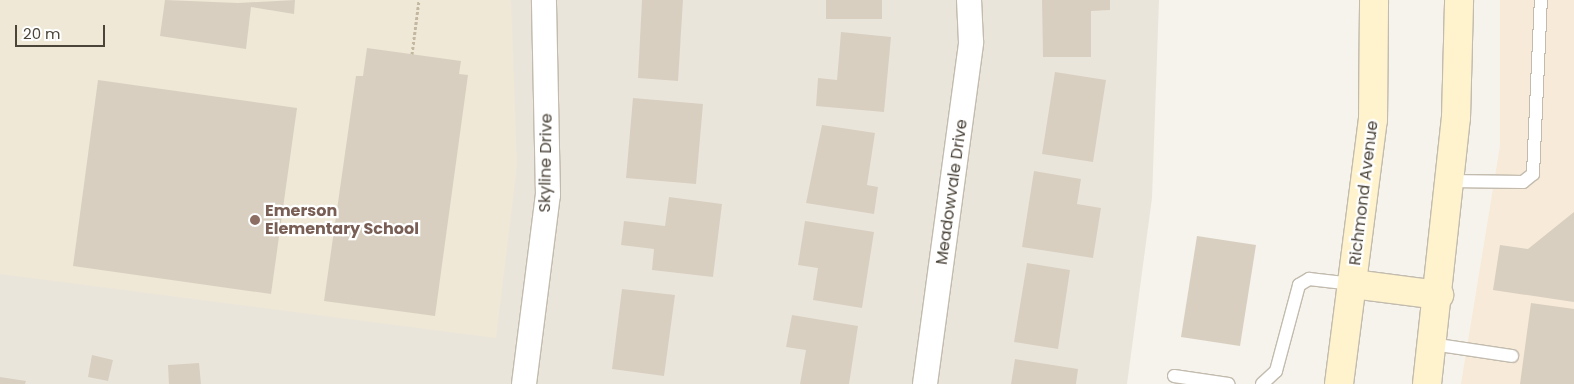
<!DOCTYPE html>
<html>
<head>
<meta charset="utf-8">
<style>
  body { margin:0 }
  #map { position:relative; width:1574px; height:384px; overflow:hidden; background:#f6f3ec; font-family:Poppins,sans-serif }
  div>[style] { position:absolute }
  .residential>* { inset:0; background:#eae5da }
  .commercial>* { inset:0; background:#f7ead8 }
  .education>* { inset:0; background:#efe8d6 }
  .building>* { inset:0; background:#d8cfc1 }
  .path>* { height:3px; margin-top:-1.5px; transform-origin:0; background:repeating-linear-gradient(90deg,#c4b79f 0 2.5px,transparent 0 5px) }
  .roads { filter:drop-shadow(1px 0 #c2bbae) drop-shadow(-1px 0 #c2bbae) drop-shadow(0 1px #c2bbae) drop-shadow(0 -1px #c2bbae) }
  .service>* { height:12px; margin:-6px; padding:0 6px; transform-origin:6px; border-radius:6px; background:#fff }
  .minor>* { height:24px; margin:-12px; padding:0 12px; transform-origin:12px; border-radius:12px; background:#fff }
  .secondary>* { height:28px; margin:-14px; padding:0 14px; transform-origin:14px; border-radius:14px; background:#fff3cd }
  .dots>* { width:14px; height:14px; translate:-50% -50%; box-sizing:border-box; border:2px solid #fff; border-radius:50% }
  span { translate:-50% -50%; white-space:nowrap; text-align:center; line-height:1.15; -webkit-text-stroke:4.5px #fff; paint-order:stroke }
  .street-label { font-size:16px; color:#4b4439 }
  .education-label { font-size:16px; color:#785e54; font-weight:700 }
  .left { translate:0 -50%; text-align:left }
  .scale { position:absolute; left:15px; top:25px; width:90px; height:22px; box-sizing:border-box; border:2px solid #4b4439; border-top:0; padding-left:6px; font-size:15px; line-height:18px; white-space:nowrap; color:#4b4439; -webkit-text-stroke:4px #fff; paint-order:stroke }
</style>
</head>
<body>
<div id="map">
  <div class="residential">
    <div style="clip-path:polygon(0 0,1159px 0,1152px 198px,1127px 384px,0 384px)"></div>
  </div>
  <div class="commercial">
    <div style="clip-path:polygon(1500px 0,1574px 0,1574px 384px,1461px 384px,1500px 146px)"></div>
  </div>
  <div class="education">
    <div style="clip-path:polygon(0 0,511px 0,517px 166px,496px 338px,0 274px)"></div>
  </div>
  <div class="building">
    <div style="clip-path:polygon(165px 0,238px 3px,295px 0,294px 14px,251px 7px,246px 49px,160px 36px)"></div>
    <div style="clip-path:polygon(642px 0,683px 0,678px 81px,638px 78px)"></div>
    <div style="clip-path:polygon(826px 0,882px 0,882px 19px,826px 19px)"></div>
    <div style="clip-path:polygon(1042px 0,1110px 0,1110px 10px,1091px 11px,1091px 57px,1043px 57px)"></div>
    <div style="clip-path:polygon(841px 32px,891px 37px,884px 112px,816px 106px,818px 78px,837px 80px)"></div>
    <div style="clip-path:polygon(367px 48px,461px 61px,459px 74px,468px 75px,435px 316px,324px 301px,356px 76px,363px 76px)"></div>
    <div style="clip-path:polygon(1055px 72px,1106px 80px,1093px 162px,1042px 154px)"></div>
    <div style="clip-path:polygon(98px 80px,297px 108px,271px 294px,73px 266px)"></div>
    <div style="clip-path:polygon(633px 98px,703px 104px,696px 184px,626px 178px)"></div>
    <div style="clip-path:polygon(822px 125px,875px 133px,867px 185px,878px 187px,874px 214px,806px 203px)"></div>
    <div style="clip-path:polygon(1034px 171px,1081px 179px,1077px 204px,1101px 208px,1093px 258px,1022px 247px)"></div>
    <div style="clip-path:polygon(669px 197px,722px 204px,713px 277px,652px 270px,654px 249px,621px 245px,624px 221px,665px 226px)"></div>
    <div style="clip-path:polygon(1574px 212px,1574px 302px,1493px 290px,1500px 245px,1528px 249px)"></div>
    <div style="clip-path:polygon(805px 221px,874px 232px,862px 308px,813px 300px,818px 268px,798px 265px)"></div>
    <div style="clip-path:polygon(1197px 236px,1256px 245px,1240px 346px,1181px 337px)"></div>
    <div style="clip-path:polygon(1027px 263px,1070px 270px,1058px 349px,1014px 342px)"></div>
    <div style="clip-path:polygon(622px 289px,675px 295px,664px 376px,612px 369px)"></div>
    <div style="clip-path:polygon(1531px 303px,1574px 309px,1574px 384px,1520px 384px)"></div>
    <div style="clip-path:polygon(792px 315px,858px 326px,849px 384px,800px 384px,806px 350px,786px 347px)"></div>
    <div style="clip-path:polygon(92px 355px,113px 360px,108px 381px,88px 377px)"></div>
    <div style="clip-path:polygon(1015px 359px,1078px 369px,1076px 384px,1011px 384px)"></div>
    <div style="clip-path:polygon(199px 363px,201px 384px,169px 384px,168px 365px)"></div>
    <div style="clip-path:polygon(0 377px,26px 381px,25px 384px,0 384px)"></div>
  </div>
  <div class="path">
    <div style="left:412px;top:54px;width:54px;rotate:-82.6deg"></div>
  </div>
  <div class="roads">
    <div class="service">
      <div style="left:1450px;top:181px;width:73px;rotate:0.8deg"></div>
      <div style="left:1523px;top:182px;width:13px;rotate:-39deg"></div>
      <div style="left:1533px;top:174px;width:174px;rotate:-87.4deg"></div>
      <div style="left:1432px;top:344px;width:81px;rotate:8.5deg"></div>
      <div style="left:1174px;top:376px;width:55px;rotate:8.4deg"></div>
      <div style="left:1262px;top:384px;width:19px;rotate:-43deg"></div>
      <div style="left:1276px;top:371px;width:89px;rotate:-75deg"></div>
      <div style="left:1299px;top:285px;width:12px;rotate:-31deg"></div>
      <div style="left:1309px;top:279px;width:44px;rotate:6.5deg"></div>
    </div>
    <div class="minor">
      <div style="left:524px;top:384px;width:191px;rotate:-82.8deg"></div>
      <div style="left:548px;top:195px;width:195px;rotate:-91.2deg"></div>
      <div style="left:925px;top:384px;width:345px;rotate:-82.3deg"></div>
      <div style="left:971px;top:42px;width:42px;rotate:-92.7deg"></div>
    </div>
    <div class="secondary">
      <div style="left:1353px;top:284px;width:87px;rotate:7.3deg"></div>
      <div style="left:1339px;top:384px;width:266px;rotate:-82.7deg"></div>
      <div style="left:1373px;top:120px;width:120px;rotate:-89.5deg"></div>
      <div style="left:1427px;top:384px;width:268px;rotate:-83.8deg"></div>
      <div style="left:1456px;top:118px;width:118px;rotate:-88.5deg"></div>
    </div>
  </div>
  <div class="dots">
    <div style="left:255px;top:220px;background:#8d6e63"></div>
  </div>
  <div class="street-label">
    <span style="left:546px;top:163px;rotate:-89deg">Skyline Drive</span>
    <span style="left:952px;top:192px;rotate:-82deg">Meadowvale Drive</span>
    <span style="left:1364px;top:193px;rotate:-83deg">Richmond Avenue</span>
  </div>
  <div class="education-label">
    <span class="left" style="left:265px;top:220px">Emerson<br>Elementary School</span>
  </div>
  <div class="scale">20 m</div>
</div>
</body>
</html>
